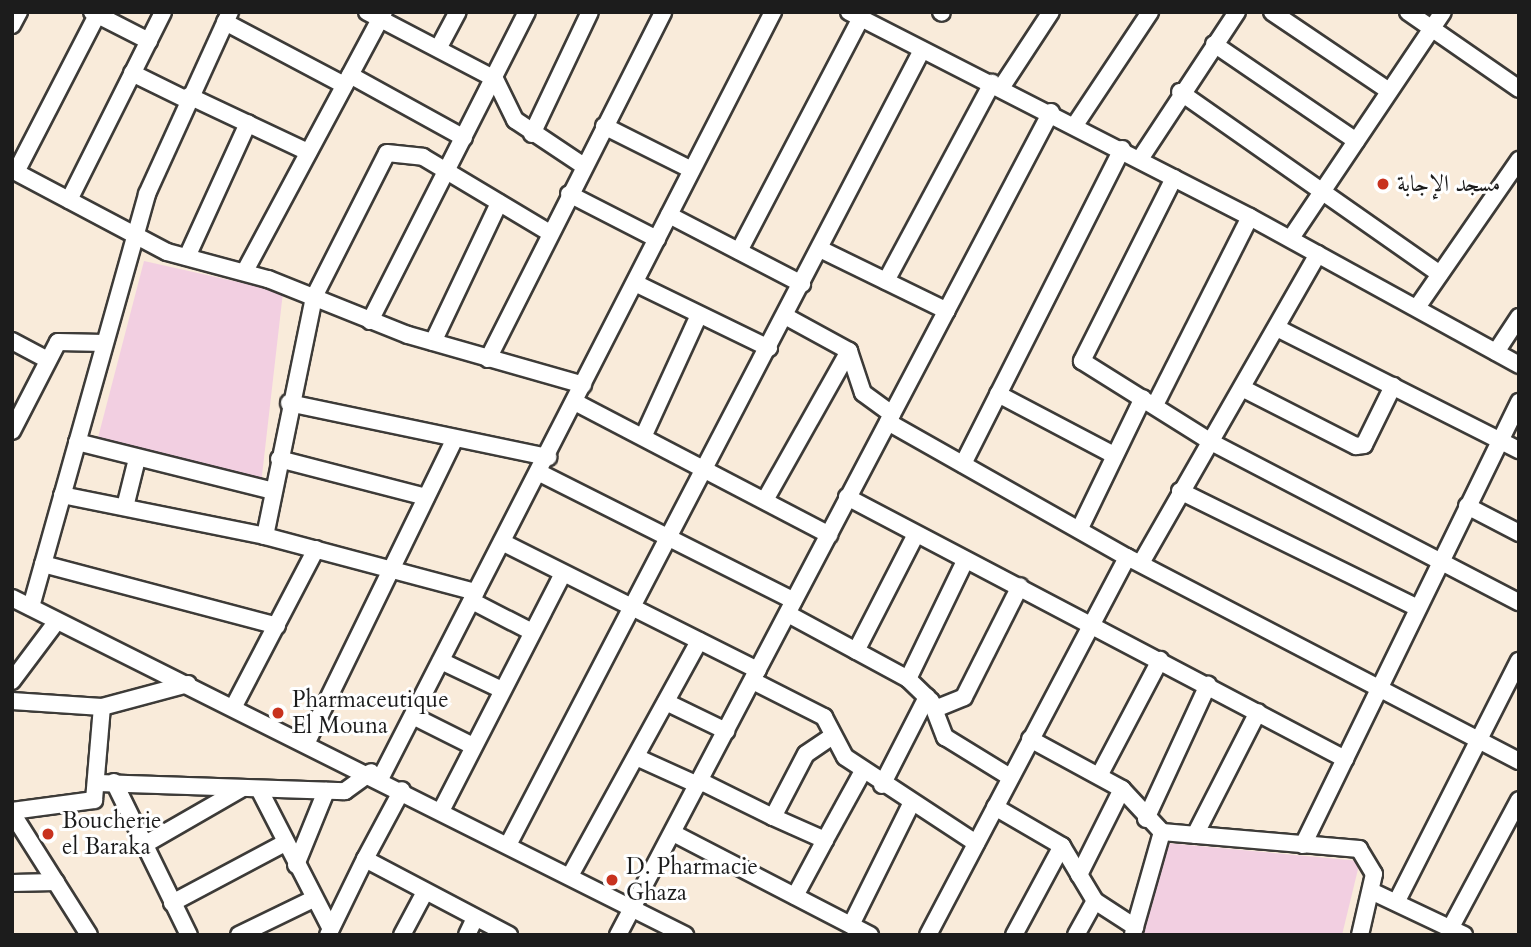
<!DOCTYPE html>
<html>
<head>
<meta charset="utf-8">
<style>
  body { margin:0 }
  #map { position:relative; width:1531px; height:947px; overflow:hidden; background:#f9ebda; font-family:Cardo,Amiri,serif }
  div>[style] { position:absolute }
  .built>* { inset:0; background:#f2cfe1 }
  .roads { filter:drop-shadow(2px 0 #3d3b38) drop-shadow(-2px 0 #3d3b38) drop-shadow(0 2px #3d3b38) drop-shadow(0 -2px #3d3b38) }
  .minor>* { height:16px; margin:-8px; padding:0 8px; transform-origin:8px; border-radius:8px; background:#fff }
  .dots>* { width:19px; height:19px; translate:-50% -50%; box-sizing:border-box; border:4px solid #fff; border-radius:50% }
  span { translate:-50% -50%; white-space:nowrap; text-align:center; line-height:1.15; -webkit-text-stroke:6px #fff; paint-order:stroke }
  .poi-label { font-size:23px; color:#1c1c1c }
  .left { translate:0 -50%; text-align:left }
  .frame { position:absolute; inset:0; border:14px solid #1c1c1c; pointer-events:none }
</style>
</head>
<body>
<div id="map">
  <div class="built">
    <div style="clip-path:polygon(144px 261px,283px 292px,261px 484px,94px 453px)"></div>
    <div style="clip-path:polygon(1166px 843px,1360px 861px,1342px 935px,1140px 935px)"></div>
  </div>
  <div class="roads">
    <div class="minor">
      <div style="left:92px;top:12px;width:64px;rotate:27deg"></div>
      <div style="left:367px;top:12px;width:144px;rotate:27.6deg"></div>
      <div style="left:495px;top:79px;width:46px;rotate:64deg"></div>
      <div style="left:515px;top:120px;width:83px;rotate:33.7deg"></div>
      <div style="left:849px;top:12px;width:450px;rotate:27.1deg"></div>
      <div style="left:1250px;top:217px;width:307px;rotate:28.8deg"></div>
      <div style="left:941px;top:12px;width:1px;rotate:45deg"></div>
      <div style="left:1272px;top:12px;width:141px;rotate:34deg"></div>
      <div style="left:1408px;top:12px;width:135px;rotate:34.7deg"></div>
      <div style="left:225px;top:22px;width:135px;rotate:27.9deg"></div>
      <div style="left:12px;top:25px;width:15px;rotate:-62deg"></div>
      <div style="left:1214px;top:44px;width:172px;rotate:34.3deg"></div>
      <div style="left:439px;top:47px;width:40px;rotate:-62deg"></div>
      <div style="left:132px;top:73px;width:61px;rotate:26.1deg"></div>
      <div style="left:350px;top:75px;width:130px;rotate:28.9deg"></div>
      <div style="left:1001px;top:88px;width:91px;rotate:-56.7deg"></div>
      <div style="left:1180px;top:92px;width:317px;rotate:35deg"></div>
      <div style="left:189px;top:96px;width:132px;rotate:25.2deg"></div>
      <div style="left:1075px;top:125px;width:136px;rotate:-56.4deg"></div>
      <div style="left:604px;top:126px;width:98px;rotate:26.6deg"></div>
      <div style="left:532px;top:134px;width:135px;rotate:-64.6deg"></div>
      <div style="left:1140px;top:159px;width:176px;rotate:-56.6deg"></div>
      <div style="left:12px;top:170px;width:175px;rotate:27.9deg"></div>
      <div style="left:167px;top:252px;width:105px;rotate:15deg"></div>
      <div style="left:268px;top:279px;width:151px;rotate:21.8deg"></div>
      <div style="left:408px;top:335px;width:182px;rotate:15.9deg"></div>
      <div style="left:16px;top:172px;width:177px;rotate:-62.7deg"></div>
      <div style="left:1174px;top:178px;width:205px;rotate:116.7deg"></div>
      <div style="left:1082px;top:361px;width:152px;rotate:32.1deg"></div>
      <div style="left:1211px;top:442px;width:347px;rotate:27.5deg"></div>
      <div style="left:569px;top:194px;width:99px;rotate:27.1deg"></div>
      <div style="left:69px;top:200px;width:210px;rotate:-63.4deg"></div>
      <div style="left:669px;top:215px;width:150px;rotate:27.4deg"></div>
      <div style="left:1291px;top:238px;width:272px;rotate:-56.1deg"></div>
      <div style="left:820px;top:249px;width:141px;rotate:26deg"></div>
      <div style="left:739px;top:251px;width:263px;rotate:-62.4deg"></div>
      <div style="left:187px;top:257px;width:147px;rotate:-65.5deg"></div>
      <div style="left:245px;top:271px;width:294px;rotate:-61.8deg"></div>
      <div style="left:886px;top:281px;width:225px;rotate:-61.8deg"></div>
      <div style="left:635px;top:283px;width:149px;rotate:25.9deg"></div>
      <div style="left:1418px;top:306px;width:178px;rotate:-55.3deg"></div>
      <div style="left:785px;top:316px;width:73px;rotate:28.7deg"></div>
      <div style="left:849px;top:351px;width:44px;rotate:71.6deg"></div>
      <div style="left:863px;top:393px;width:36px;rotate:36deg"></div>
      <div style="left:370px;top:321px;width:347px;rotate:-63.1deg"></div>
      <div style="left:1277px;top:328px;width:271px;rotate:26.8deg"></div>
      <div style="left:12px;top:341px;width:40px;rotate:28deg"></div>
      <div style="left:433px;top:342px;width:154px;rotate:-64.6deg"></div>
      <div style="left:1496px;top:352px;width:42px;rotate:-56.7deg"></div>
      <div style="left:488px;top:359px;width:389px;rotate:-63.2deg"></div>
      <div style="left:1242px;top:388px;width:128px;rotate:27deg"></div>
      <div style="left:1356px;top:446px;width:8px;rotate:-7deg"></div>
      <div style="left:1364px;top:445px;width:66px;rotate:-63.8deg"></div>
      <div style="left:998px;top:394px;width:129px;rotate:27.8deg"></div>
      <div style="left:575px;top:402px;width:287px;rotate:27.6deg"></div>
      <div style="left:289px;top:403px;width:265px;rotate:11.8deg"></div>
      <div style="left:1156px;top:403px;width:208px;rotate:-63.2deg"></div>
      <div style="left:888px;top:422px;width:274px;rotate:29.5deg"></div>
      <div style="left:1127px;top:557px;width:442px;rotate:27.5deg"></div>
      <div style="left:12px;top:431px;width:100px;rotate:-62.7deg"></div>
      <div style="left:58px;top:342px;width:46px;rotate:1.2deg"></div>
      <div style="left:644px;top:435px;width:132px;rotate:-65.4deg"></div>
      <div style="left:77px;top:442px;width:202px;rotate:14deg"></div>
      <div style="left:279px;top:459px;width:152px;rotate:14.5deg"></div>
      <div style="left:963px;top:464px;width:353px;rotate:-63.2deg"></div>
      <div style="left:540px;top:473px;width:284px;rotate:26.7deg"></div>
      <div style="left:1180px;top:491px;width:261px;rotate:26.2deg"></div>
      <div style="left:62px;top:495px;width:207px;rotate:11.4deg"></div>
      <div style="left:265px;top:536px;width:218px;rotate:14.9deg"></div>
      <div style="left:847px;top:497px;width:563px;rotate:27.75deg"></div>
      <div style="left:765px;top:500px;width:171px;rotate:-60.6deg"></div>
      <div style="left:1467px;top:506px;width:59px;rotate:27.4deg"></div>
      <div style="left:125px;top:507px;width:49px;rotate:-76deg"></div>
      <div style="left:1081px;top:526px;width:142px;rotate:-64.2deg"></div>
      <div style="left:265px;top:536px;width:244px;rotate:-78.4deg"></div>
      <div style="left:314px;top:297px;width:161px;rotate:-63.1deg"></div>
      <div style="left:387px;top:153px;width:36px;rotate:6deg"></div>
      <div style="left:423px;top:157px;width:148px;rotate:30.9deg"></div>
      <div style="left:502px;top:542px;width:286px;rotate:26.6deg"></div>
      <div style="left:1141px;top:563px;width:356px;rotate:-60.2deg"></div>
      <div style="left:43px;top:564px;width:242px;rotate:14.8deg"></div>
      <div style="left:12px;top:598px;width:753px;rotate:26.6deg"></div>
      <div style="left:472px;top:601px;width:68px;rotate:27.3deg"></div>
      <div style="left:31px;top:607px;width:429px;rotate:-74.3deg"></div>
      <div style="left:147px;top:194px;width:200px;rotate:-65.5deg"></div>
      <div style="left:788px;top:614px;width:136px;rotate:28.4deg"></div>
      <div style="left:908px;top:679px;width:32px;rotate:44deg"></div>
      <div style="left:931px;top:701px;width:39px;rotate:69deg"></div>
      <div style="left:945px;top:737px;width:76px;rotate:31.6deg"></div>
      <div style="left:856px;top:651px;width:129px;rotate:-62.8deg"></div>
      <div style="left:441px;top:661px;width:65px;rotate:25.4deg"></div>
      <div style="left:908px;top:679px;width:131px;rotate:-64.2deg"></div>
      <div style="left:12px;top:681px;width:75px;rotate:-53.1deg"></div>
      <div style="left:753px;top:681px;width:80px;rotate:26.9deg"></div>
      <div style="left:824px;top:717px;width:45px;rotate:62.3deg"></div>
      <div style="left:845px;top:757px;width:157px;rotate:33.3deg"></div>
      <div style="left:12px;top:701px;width:90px;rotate:3.8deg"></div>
      <div style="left:102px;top:707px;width:89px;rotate:-15deg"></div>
      <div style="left:666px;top:702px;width:67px;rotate:25.8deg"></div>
      <div style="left:234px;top:706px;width:177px;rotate:-62.4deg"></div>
      <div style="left:935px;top:709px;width:31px;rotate:-22deg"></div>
      <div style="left:964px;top:697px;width:124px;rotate:-63.2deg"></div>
      <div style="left:413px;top:716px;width:67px;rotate:26.6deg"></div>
      <div style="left:1030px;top:739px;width:105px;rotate:28.5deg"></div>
      <div style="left:1122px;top:789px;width:59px;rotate:47.1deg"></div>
      <div style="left:1162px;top:832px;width:198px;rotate:4.9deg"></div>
      <div style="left:1359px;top:849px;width:29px;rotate:59deg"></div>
      <div style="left:1374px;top:874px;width:63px;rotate:102.9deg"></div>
      <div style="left:307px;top:742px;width:337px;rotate:-64deg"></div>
      <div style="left:636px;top:757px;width:68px;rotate:24.3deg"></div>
      <div style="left:1100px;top:774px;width:129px;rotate:-62.2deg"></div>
      <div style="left:381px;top:777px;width:860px;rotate:-62.87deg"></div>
      <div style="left:700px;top:781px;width:81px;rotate:26.3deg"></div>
      <div style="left:773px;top:817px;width:71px;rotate:-62.4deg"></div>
      <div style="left:806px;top:754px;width:30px;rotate:-34deg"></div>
      <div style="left:114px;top:782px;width:170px;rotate:63.9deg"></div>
      <div style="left:98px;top:783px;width:247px;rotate:1.9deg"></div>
      <div style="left:345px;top:791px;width:32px;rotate:-36deg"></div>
      <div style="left:882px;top:785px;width:99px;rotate:-62.9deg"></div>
      <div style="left:259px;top:789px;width:157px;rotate:62.8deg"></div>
      <div style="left:995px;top:807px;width:78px;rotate:30.2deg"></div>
      <div style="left:1062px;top:846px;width:64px;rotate:59deg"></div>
      <div style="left:1095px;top:901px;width:48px;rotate:33deg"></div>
      <div style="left:442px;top:809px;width:264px;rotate:-62.8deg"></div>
      <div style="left:12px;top:811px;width:83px;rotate:-7.6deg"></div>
      <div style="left:94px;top:800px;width:93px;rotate:-85.1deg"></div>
      <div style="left:12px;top:813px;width:144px;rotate:57.7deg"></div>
      <div style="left:773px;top:817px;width:57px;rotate:23.9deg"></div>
      <div style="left:825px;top:840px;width:79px;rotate:-61.2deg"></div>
      <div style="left:1146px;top:819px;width:148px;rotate:-65.2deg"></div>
      <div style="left:673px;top:833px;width:222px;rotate:27.4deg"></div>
      <div style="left:1195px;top:835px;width:138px;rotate:-62.9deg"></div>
      <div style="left:509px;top:843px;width:894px;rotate:-62.49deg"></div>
      <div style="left:1303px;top:845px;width:493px;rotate:-64deg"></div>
      <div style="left:142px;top:846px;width:114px;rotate:-29.9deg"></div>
      <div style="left:365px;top:859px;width:78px;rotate:-61.8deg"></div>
      <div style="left:296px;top:865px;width:80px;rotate:-67.9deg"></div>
      <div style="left:571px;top:874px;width:266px;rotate:-61.2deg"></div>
      <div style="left:1079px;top:875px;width:96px;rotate:-63.4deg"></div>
      <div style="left:12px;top:883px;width:44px;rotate:-1.3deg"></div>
      <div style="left:1371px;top:891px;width:103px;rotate:25.3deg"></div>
      <div style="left:795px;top:896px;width:64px;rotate:-61.8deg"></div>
      <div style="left:1398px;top:899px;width:267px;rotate:-63.1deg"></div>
      <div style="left:172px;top:903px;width:128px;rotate:-28deg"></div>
      <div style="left:851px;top:925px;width:133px;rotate:-63.6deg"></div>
      <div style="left:1451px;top:927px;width:144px;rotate:-61.8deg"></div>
      <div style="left:1133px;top:934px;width:106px;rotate:-74.1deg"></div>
      <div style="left:239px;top:935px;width:82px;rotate:-25.9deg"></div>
      <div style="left:328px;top:935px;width:85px;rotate:-64deg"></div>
      <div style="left:365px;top:859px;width:163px;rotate:27.8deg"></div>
      <div style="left:402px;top:935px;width:49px;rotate:-61.9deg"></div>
      <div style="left:467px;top:935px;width:19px;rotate:-65deg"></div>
      <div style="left:618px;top:935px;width:930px;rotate:-62.25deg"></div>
      <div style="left:928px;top:935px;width:427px;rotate:-62.2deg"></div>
      <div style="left:1014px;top:935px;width:101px;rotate:-61.7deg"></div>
      <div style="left:1076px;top:935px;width:39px;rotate:-61deg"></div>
    </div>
  </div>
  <div class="dots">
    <div style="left:1383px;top:184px;background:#c8321e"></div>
    <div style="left:278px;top:713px;background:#c8321e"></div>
    <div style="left:48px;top:834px;background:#c8321e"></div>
    <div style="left:612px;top:880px;background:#c8321e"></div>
  </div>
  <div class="poi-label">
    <span class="left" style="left:1397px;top:184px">مسجد الإجابة</span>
    <span class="left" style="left:292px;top:713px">Pharmaceutique<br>El Mouna</span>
    <span class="left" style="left:62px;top:834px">Boucherie<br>el Baraka</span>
    <span class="left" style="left:626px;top:880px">D. Pharmacie<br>Ghaza</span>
  </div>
  <div class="frame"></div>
</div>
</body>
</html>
